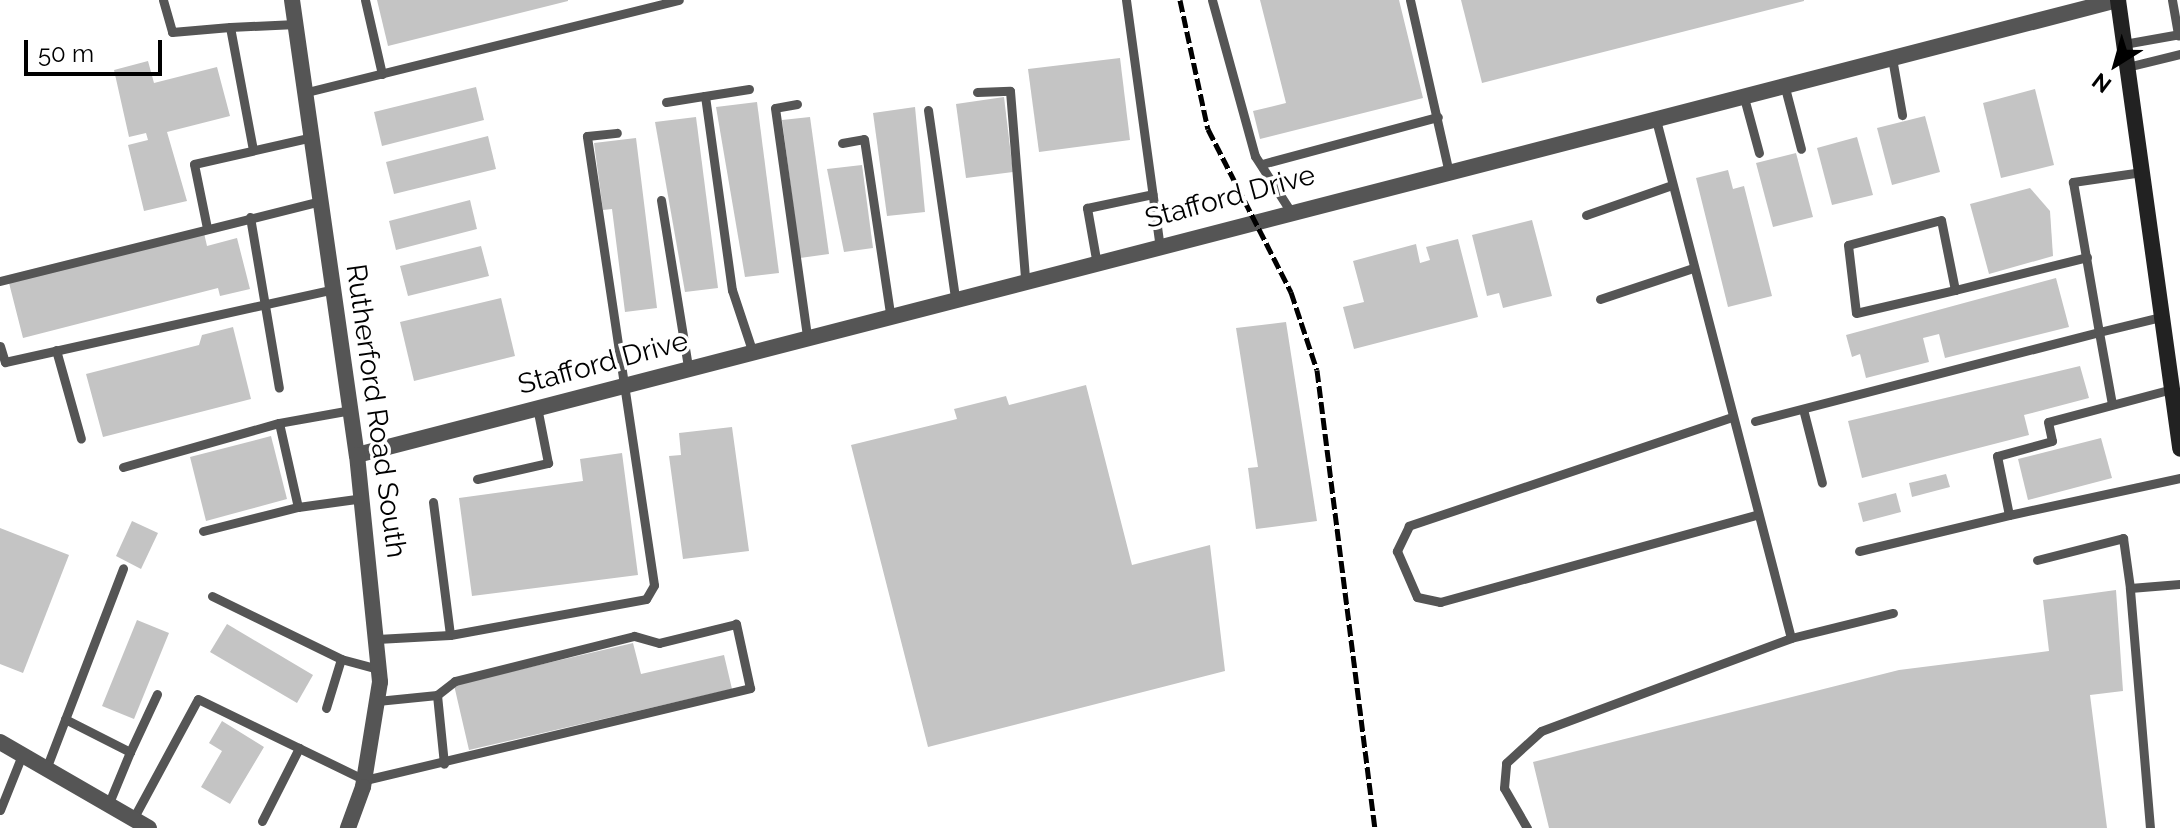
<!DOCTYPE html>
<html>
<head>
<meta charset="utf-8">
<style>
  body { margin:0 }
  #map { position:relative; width:2180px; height:828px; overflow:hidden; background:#fff; font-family:Raleway,sans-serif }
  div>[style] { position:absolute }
  .building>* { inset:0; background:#c4c4c4 }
  .service>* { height:9px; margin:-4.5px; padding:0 4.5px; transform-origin:4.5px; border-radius:4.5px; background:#555 }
  .minor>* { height:16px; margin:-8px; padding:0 8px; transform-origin:8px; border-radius:8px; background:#555 }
  .tertiary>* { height:16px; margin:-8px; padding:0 8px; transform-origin:8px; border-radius:8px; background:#555 }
  .secondary>* { height:16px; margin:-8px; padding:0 8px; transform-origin:8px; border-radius:8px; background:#222 }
  .rail>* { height:5px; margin-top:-2.5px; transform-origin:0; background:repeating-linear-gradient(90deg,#000 0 12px,transparent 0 16px) }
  span { translate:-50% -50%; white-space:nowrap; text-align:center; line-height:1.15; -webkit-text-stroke:7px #fff; paint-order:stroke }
  .street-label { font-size:28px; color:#000 }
  .north { position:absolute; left:2076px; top:24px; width:80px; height:80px; -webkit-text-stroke:6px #fff; paint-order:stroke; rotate:217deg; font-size:22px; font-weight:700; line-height:32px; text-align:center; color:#000 }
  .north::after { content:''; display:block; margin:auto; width:28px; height:36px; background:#000; clip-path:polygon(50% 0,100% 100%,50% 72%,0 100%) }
  .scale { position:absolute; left:24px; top:40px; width:138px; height:36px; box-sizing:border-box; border:4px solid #000; border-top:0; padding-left:10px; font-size:24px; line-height:28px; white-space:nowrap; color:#000; -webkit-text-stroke:6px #fff; paint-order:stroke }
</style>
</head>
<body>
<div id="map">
  <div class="building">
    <div style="clip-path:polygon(377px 0,568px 0,568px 1px,388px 46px)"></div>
    <div style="clip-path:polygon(1260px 0,1399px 0,1423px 98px,1260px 139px,1253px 111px,1286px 103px)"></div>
    <div style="clip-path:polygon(1461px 0,1804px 0,1804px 1px,1482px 83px)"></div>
    <div style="clip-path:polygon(1120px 58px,1130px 140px,1039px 152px,1028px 69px)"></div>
    <div style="clip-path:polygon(148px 61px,154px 83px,217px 67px,230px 116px,167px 132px,187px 201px,144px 211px,128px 145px,148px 140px,146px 133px,129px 137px,114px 70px)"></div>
    <div style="clip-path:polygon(476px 87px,484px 120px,382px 146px,374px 112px)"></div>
    <div style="clip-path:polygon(2035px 89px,2054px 165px,2001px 178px,1983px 103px)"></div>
    <div style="clip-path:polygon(1004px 97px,1013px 172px,966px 178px,956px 104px)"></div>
    <div style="clip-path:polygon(757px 102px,779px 273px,745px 277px,716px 107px)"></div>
    <div style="clip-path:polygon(915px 107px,925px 212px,887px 216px,873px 113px)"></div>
    <div style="clip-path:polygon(1925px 116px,1940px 172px,1892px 185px,1877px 128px)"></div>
    <div style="clip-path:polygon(696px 117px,718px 288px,685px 292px,655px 122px)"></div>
    <div style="clip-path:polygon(810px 117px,829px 254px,800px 258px,782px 120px)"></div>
    <div style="clip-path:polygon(488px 136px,496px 169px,394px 194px,386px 162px)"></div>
    <div style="clip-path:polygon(1857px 137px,1873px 195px,1832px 205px,1817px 148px)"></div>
    <div style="clip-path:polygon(636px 138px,657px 308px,625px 312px,612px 209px,603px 210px,594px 143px)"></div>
    <div style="clip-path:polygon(1796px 153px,1813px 217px,1773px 227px,1756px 163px)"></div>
    <div style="clip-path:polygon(862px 165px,873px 248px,844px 252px,827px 169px)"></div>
    <div style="clip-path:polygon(1728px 170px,1733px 189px,1744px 186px,1772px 296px,1728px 307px,1696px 178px)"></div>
    <div style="clip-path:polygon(2030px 188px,2050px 211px,2053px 256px,1989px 274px,1970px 204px)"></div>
    <div style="clip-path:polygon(470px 200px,477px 229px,396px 250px,389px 221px)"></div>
    <div style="clip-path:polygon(1532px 220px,1552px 296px,1503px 308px,1499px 293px,1487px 296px,1472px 235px)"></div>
    <div style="clip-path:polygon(204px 233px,207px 246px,237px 238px,250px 289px,220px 296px,218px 288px,23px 338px,9px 283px)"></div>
    <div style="clip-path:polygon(1458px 239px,1478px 317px,1354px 349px,1343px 307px,1364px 302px,1353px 261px,1416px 244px,1420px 263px,1430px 260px,1426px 247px)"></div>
    <div style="clip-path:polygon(481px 246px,489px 276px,408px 296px,400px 266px)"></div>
    <div style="clip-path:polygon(2056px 278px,2069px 327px,1945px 358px,1939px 334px,1923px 338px,1929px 362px,1866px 378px,1860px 354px,1852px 357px,1846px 335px)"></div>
    <div style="clip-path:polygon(501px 298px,515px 356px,414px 381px,400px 322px)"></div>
    <div style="clip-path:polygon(1286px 322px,1317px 521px,1256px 529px,1248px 468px,1258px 467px,1236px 328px)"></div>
    <div style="clip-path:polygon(233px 327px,251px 399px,103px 437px,86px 374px,199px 345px,202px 335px)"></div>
    <div style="clip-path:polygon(2080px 366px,2089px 398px,2024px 415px,2029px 435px,1862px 478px,1848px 421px)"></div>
    <div style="clip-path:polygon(1086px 385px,1132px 565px,1210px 545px,1225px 671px,928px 747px,851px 445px,957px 419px,954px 409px,1006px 396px,1009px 405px)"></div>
    <div style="clip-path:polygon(732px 427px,749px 551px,683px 559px,669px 456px,681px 455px,679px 433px)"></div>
    <div style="clip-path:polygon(271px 436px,287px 499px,206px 521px,190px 457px)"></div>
    <div style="clip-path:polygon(2101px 438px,2112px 478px,2028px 500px,2018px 459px)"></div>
    <div style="clip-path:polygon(622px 453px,638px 575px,472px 596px,459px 498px,583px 481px,580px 459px)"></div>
    <div style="clip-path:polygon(1946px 474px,1950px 487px,1912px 497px,1909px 483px)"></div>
    <div style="clip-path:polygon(1896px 493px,1901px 512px,1863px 522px,1858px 503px)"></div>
    <div style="clip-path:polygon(132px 521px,158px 533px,141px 569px,116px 556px)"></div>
    <div style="clip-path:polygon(0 528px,69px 555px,23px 673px,0 664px)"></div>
    <div style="clip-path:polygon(2116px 590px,2123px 691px,2090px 695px,2107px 828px,1549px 828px,1533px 762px,1899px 670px,2049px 651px,2043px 600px)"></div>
    <div style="clip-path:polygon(137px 620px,169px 633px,134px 719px,102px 706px)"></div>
    <div style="clip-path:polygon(227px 624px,313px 675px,297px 703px,210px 652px)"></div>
    <div style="clip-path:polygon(633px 643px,641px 674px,724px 655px,732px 689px,469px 750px,454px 685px)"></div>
    <div style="clip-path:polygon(222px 721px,264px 747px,230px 804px,201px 787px,222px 751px,209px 743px)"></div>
  </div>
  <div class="service">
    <div style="left:163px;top:0;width:33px;rotate:74deg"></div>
    <div style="left:172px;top:32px;width:58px;rotate:-4.9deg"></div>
    <div style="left:365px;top:0;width:76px;rotate:77.1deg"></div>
    <div style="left:1126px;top:0;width:244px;rotate:82.2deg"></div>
    <div style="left:1212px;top:0;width:162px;rotate:74.6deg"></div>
    <div style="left:1255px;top:156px;width:63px;rotate:57.3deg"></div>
    <div style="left:1410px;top:0;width:172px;rotate:77.3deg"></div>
    <div style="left:2172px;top:0;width:36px;rotate:80deg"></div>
    <div style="left:2124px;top:44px;width:57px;rotate:-10.1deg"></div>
    <div style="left:1892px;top:58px;width:58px;rotate:80deg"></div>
    <div style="left:2127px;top:67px;width:55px;rotate:-13.8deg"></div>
    <div style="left:1784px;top:84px;width:67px;rotate:75.3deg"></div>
    <div style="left:749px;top:89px;width:45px;rotate:171deg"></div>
    <div style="left:705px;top:96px;width:196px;rotate:82.1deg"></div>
    <div style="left:732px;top:290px;width:63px;rotate:71.6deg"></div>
    <div style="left:307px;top:92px;width:383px;rotate:-13.9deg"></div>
    <div style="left:977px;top:92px;width:33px;rotate:-2deg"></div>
    <div style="left:1010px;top:91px;width:188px;rotate:85.4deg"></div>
    <div style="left:1743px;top:94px;width:61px;rotate:74.8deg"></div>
    <div style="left:666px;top:102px;width:39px;rotate:-9deg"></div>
    <div style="left:797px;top:104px;width:22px;rotate:170deg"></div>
    <div style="left:775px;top:108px;width:230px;rotate:82deg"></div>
    <div style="left:928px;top:110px;width:189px;rotate:81.8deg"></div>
    <div style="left:1655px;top:116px;width:539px;rotate:75.4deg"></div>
    <div style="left:1791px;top:638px;width:105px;rotate:-13.8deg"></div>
    <div style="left:842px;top:143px;width:22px;rotate:-10deg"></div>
    <div style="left:864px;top:139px;width:177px;rotate:81.5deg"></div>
    <div style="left:253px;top:150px;width:125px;rotate:-100.6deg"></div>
    <div style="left:230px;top:27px;width:66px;rotate:-2.6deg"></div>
    <div style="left:1262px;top:164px;width:182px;rotate:-15deg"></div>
    <div style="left:2142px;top:172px;width:70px;rotate:171.8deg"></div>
    <div style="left:2073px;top:182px;width:152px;rotate:80.2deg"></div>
    <div style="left:2099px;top:332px;width:64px;rotate:-13.6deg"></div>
    <div style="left:661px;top:200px;width:169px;rotate:80.8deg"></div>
    <div style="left:1586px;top:215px;width:91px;rotate:-19.2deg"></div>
    <div style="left:250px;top:217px;width:173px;rotate:80.4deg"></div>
    <div style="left:207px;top:228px;width:65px;rotate:-101.5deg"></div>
    <div style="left:194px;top:164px;width:122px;rotate:-12.8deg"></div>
    <div style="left:1096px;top:259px;width:52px;rotate:-100deg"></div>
    <div style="left:1087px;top:208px;width:67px;rotate:-12deg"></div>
    <div style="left:0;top:281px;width:331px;rotate:-14deg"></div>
    <div style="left:1955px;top:290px;width:71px;rotate:-101.3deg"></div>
    <div style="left:1941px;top:220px;width:96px;rotate:165deg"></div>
    <div style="left:1848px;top:245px;width:68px;rotate:83.3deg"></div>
    <div style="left:1856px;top:313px;width:102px;rotate:-13.1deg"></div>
    <div style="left:1955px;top:290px;width:136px;rotate:-14deg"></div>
    <div style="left:1600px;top:299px;width:98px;rotate:-18.4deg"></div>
    <div style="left:0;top:346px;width:17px;rotate:73deg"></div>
    <div style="left:5px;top:362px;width:337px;rotate:-12.5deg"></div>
    <div style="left:56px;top:350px;width:92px;rotate:74.3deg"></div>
    <div style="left:2172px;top:389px;width:128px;rotate:165.1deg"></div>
    <div style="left:2048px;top:422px;width:19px;rotate:78deg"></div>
    <div style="left:2052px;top:441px;width:57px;rotate:164.7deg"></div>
    <div style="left:1997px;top:456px;width:60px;rotate:78.5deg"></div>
    <div style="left:2009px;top:515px;width:175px;rotate:-12.2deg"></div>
    <div style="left:1803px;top:409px;width:76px;rotate:75.6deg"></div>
    <div style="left:351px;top:410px;width:73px;rotate:169.8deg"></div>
    <div style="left:279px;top:423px;width:86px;rotate:77.3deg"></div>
    <div style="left:298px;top:507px;width:66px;rotate:-7.9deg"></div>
    <div style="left:1729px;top:418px;width:338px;rotate:161.4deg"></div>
    <div style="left:1409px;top:526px;width:28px;rotate:116deg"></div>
    <div style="left:1397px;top:551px;width:50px;rotate:66.5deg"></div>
    <div style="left:1417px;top:597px;width:24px;rotate:12deg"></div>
    <div style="left:1440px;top:602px;width:327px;rotate:-15.4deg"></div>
    <div style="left:1755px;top:421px;width:355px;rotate:-14.5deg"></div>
    <div style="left:2099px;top:332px;width:73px;rotate:79.8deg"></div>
    <div style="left:123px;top:467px;width:162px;rotate:-15.8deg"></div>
    <div style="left:477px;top:479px;width:73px;rotate:-12.7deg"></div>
    <div style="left:548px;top:463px;width:57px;rotate:-101.1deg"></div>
    <div style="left:433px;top:502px;width:134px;rotate:82.7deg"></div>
    <div style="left:203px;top:531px;width:98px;rotate:-14.2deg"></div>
    <div style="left:1859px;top:551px;width:154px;rotate:-13.5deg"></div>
    <div style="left:2037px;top:560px;width:89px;rotate:-14.3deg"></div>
    <div style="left:2123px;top:538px;width:50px;rotate:82deg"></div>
    <div style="left:212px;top:596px;width:144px;rotate:26deg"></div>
    <div style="left:341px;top:659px;width:39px;rotate:15deg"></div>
    <div style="left:377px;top:639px;width:73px;rotate:-3.1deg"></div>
    <div style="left:450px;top:635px;width:199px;rotate:-10.4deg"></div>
    <div style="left:646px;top:599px;width:16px;rotate:-60deg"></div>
    <div style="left:654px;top:585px;width:454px;rotate:-98.5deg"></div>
    <div style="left:587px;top:136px;width:30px;rotate:-6deg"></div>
    <div style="left:437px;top:695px;width:69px;rotate:84.2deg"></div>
    <div style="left:326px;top:708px;width:51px;rotate:-73deg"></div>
    <div style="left:65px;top:719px;width:73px;rotate:26.9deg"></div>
    <div style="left:130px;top:752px;width:57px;rotate:112.5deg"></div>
    <div style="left:130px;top:752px;width:64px;rotate:-65deg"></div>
    <div style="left:46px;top:769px;width:215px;rotate:-69deg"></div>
    <div style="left:0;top:810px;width:59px;rotate:-68.2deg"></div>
    <div style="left:133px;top:819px;width:136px;rotate:-61.6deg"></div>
    <div style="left:198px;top:699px;width:186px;rotate:25.9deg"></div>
    <div style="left:365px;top:780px;width:396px;rotate:-13.4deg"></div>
    <div style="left:750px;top:688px;width:66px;rotate:-102.3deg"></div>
    <div style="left:736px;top:624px;width:79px;rotate:166.1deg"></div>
    <div style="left:659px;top:643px;width:26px;rotate:-164deg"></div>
    <div style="left:634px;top:636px;width:185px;rotate:165.9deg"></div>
    <div style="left:455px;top:681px;width:23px;rotate:142deg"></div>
    <div style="left:437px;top:695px;width:60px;rotate:174.3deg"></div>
    <div style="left:262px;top:821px;width:82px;rotate:-63.1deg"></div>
    <div style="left:1527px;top:828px;width:46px;rotate:-119.9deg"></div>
    <div style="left:1504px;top:788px;width:25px;rotate:-85deg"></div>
    <div style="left:1506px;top:763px;width:47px;rotate:-42.4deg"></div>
    <div style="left:1541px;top:731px;width:267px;rotate:-20.4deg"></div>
    <div style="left:2150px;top:828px;width:241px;rotate:-94.8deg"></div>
    <div style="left:2130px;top:588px;width:50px;rotate:-4.6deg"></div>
  </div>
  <div class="minor">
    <div style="left:357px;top:455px;width:1819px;rotate:-14.49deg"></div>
    <div style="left:0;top:742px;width:172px;rotate:30deg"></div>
  </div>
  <div class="tertiary">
    <div style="left:292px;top:0;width:460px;rotate:81.9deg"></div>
    <div style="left:357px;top:455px;width:228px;rotate:84.2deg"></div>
    <div style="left:380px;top:682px;width:106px;rotate:99.2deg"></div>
    <div style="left:363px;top:787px;width:44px;rotate:110.1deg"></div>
  </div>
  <div class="secondary">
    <div style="left:2118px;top:0;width:453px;rotate:82.1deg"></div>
  </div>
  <div class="rail">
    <div style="left:1180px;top:0;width:132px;rotate:77.8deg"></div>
    <div style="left:1208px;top:129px;width:183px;rotate:63deg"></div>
    <div style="left:1291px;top:292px;width:82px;rotate:71.6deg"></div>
    <div style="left:1317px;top:370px;width:462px;rotate:82.8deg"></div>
  </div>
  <div class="street-label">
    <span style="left:1230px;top:197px;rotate:-15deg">Stafford Drive</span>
    <span style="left:603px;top:363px;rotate:-15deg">Stafford Drive</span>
    <span style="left:376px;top:411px;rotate:82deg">Rutherford Road South</span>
  </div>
  <div class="north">N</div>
  <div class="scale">50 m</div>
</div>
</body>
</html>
